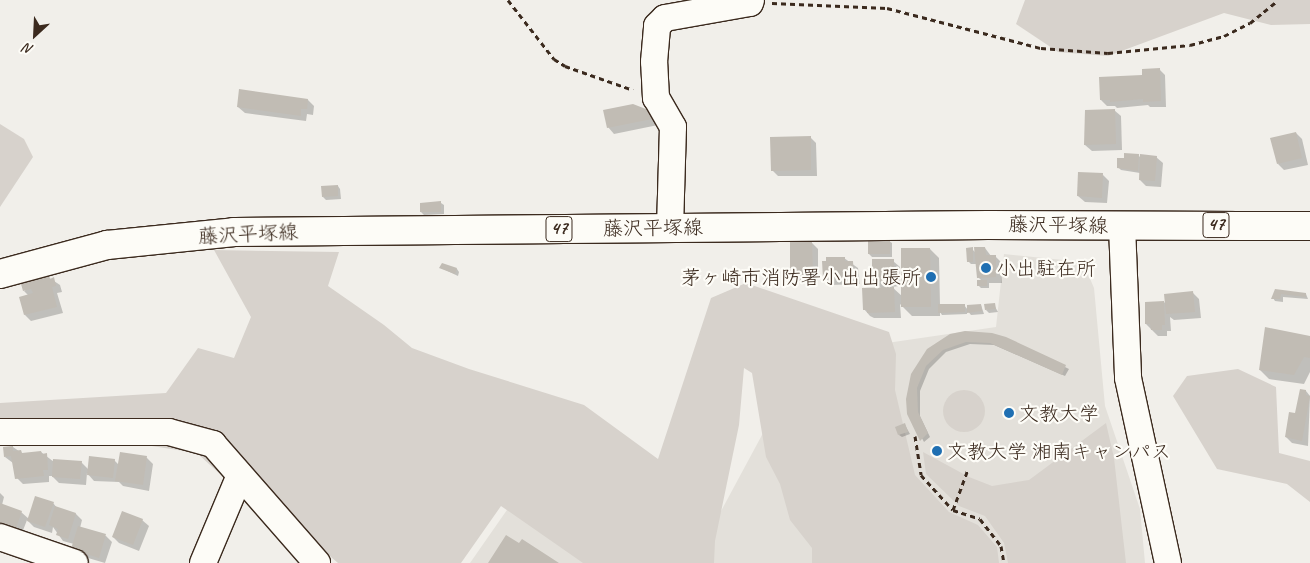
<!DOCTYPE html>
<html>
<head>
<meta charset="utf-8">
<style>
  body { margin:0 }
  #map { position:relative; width:1310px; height:563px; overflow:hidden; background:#f1efea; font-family:Caveat,"Klee One",sans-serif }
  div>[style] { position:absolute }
  .built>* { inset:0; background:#e3e0da }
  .green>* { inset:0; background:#d7d2cc }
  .round { border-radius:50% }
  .shadow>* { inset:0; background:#0003 }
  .building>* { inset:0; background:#c1bcb4 }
  .path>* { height:3px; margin-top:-1.5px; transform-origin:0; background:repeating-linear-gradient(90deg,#3b2a1e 0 5px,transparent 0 9px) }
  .roads { filter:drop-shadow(1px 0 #3b2a1e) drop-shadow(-1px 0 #3b2a1e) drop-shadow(0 1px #3b2a1e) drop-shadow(0 -1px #3b2a1e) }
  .minor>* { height:26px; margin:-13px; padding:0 13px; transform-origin:13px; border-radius:13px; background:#fdfcf7 }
  .major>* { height:28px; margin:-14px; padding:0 14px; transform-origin:14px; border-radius:14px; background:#fdfcf7 }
  .dots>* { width:14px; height:14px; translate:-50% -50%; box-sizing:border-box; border:2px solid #fdfcf7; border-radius:50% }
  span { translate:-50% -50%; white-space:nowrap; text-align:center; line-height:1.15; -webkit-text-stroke:4.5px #fdfcf7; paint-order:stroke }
  .shield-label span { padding:1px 4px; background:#fdfcf7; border:1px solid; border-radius:4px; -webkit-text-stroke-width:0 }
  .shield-label { font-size:19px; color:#3b2a1e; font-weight:700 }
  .street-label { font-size:20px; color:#3b2a1e }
  .poi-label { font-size:20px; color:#3b2a1e }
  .left { translate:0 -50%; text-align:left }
  .right { translate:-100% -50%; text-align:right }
  .north { position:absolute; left:10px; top:10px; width:50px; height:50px; -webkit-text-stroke:4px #fdfcf7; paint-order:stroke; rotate:205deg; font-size:14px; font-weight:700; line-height:20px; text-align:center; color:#3b2a1e }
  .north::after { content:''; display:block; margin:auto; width:18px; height:22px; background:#3b2a1e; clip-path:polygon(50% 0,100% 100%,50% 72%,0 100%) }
</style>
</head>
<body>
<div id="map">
  <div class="built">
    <div style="clip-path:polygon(1004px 254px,1083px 262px,1094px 288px,1105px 406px,1140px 509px,1145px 563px,470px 563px,516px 497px,713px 526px,805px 355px,996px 327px)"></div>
  </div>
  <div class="green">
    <div style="clip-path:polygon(1025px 0,1310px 0,1310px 24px,1271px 25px,1224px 13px,1108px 56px,1058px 52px,1016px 24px)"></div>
    <div style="clip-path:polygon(0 124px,24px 139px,33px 157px,0 207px)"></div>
    <div style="clip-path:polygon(214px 250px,339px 252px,328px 286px,384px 325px,412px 348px,469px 369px,584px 405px,658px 459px,711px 298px,746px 283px,889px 332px,896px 354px,895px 390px,915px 475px,949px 512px,978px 525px,997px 547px,999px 563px,812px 563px,812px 548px,790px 520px,780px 484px,766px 457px,752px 373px,744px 368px,739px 425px,715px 541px,714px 563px,583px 563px,501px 506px,461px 563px,338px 563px,317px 545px,246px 498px,197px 453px,113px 440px,0 432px,0 403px,166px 393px,198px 348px,234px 358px,251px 317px)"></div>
    <div style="clip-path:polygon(1238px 369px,1276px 387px,1279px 453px,1310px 461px,1310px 502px,1287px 484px,1217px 469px,1173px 396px,1187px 376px)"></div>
    <div class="round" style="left:943px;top:390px;width:42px;height:42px"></div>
    <div style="clip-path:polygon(1106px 423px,1114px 458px,1126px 563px,1008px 563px,1004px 543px,985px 516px,959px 506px,926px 474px,923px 452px,969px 477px,992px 486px,1029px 480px)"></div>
  </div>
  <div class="shadow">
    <div style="clip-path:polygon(1159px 69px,1165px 75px,1166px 107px,1150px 107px,1148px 105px,1117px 108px,1115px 106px,1107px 106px,1101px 100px)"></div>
    <div style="clip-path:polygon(308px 100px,314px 106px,313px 115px,307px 114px,306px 121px,245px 113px,238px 107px)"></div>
    <div style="clip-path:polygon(633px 105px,657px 119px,658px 125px,614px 134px,608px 127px)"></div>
    <div style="clip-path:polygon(1114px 110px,1121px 116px,1122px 150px,1092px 151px,1085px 145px)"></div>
    <div style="clip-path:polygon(1296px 133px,1302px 139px,1308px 165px,1284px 170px,1278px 164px)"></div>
    <div style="clip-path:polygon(810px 137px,816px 143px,817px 176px,778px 176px,772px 170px)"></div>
    <div style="clip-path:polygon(1138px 155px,1141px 158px,1156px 157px,1163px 163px,1161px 187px,1146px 186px,1140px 180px,1140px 173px,1121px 170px,1118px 167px)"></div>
    <div style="clip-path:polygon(1103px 175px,1109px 181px,1107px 203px,1085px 202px,1078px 196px)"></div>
    <div style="clip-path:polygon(338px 186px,340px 189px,341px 199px,326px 200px,323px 197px)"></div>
    <div style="clip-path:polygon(441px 203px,444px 205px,444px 214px,424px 215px,421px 212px,421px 204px)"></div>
    <div style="clip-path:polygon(889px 241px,892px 243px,892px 257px,872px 257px,869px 254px)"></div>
    <div style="clip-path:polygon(812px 243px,818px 249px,818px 281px,798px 281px,792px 275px)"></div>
    <div style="clip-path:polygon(985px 248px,991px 256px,995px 256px,1001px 262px,1002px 283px,989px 283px,989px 288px,981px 288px,978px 285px,982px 281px,978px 277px,978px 264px,971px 264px,968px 261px,972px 249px,975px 252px)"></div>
    <div style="clip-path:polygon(930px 249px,939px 258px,940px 305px,964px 305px,968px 310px,981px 305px,984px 314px,971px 315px,967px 310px,967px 314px,942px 315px,940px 312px,940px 316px,912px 316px,900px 304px,901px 318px,874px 318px,870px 316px,864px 309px,882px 289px,873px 280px,893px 261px,900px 267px,899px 286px,892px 287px,903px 297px)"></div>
    <div style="clip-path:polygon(844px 258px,858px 268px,860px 284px,830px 285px,824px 278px)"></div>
    <div style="clip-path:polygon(441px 268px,457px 269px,459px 272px,458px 276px)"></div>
    <div style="clip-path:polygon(48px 277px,60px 285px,62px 292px,57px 293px,63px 313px,31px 321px,25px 315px,29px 296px,24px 291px)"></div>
    <div style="clip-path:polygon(1276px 290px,1306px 294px,1308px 299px,1283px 297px,1283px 302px,1275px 301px,1273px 298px)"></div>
    <div style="clip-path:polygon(1193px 293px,1199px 299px,1201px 318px,1174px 320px,1170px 317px,1171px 331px,1167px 331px,1167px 336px,1158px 336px,1146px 324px,1164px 302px,1167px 305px)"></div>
    <div style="clip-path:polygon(994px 305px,998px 312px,989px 313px,986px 310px)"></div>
    <div style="clip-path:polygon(951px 335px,1005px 338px,1069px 369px,1065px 376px,994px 345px,970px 344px,946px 352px,929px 369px,920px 391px,920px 416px,930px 437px,924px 442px,909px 414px,912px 374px)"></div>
    <div style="clip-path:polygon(1310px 337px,1310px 372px,1304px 384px,1269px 379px,1260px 370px)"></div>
    <div style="clip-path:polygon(1306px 391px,1310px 396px,1308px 446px,1292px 443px,1286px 437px)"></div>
    <div style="clip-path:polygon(905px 425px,910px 434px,902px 437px,899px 435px)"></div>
    <div style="clip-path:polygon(13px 447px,23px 454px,41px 452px,54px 462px,81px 462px,89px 470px,114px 460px,119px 465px,121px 454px,147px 458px,153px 464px,149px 491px,123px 486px,119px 482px,94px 481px,87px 473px,86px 485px,59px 483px,52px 476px,49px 476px,49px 482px,23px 484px,17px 478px,13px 463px,5px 457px)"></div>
    <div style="clip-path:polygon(0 493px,4px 497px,2px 505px,21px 512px,29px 519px,53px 503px,58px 509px,76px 514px,82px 520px,80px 528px,106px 536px,112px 542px,105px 563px,78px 555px,74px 544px,63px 541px,53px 527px,52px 533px,34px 527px,27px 520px,22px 533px,0 529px)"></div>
    <div style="clip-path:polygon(142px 520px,149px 526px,139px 551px,119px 543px,113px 537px)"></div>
  </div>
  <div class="building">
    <div style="clip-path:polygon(1160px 68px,1161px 101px,1143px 102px,1143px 99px,1110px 102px,1110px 100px,1100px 100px,1099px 77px,1142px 75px,1142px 69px)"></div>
    <div style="clip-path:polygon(239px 89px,308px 99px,307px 109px,301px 109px,301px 116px,237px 107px)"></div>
    <div style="clip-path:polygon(633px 104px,651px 111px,652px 119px,607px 128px,603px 110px)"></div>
    <div style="clip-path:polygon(1115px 109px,1116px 144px,1084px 145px,1085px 110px)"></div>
    <div style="clip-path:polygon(1296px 132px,1302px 158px,1277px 164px,1270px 138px)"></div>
    <div style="clip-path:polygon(811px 136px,811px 170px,771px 171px,770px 137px)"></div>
    <div style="clip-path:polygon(1124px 153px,1139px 154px,1138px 171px,1117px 168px,1117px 158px,1124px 158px)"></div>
    <div style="clip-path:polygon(1140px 154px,1157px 156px,1155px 181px,1139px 180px)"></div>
    <div style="clip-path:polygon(1078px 172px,1103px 173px,1102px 198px,1077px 196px)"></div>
    <div style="clip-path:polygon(338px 185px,338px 196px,322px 197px,321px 186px)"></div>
    <div style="clip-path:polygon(441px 201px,441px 212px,420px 212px,420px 203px)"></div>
    <div style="clip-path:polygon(868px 239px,890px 239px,890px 254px,868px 254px)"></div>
    <div style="clip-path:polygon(790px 242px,812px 242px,813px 275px,790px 276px)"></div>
    <div style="clip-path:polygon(973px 247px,973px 262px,967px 262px,966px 248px)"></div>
    <div style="clip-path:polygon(974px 247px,985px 247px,986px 255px,996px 255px,996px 277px,977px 278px)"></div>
    <div style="clip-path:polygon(901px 248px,930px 248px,931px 307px,901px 307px)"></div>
    <div style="clip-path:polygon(826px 257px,845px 257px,845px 261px,853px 261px,854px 279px,823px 279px,822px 261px,826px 261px)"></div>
    <div style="clip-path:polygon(872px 259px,894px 259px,894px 281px,872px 281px)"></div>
    <div style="clip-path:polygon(442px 263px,457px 268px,455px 274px,439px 268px)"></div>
    <div style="clip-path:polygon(49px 276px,50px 279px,54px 277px,56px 286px,52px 287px,57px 307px,24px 315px,19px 297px,33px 293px,31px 289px,23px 291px,21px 284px)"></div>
    <div style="clip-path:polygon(977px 280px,987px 280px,987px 286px,977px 286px)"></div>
    <div style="clip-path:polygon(894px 287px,895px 312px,867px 313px,867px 310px,863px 310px,862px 288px)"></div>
    <div style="clip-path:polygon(1275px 289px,1306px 293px,1306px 297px,1281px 294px,1280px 299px,1271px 299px)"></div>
    <div style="clip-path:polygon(1193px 291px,1195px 312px,1166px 314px,1164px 294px)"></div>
    <div style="clip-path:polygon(1164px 301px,1165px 325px,1162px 325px,1162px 330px,1151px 330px,1150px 324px,1145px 324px,1145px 302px)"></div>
    <div style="clip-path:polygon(995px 303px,996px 309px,985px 310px,984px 304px)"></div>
    <div style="clip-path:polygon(938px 304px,965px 304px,965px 312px,938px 313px)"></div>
    <div style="clip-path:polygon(981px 304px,982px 311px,967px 313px,967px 305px)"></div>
    <div style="clip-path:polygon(1265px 327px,1310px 336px,1310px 358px,1304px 357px,1294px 375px,1259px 370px)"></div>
    <div style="clip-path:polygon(965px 331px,992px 333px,1006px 337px,1066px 365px,1062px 375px,990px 343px,966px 342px,943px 350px,926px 366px,917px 388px,918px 412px,928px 433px,920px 441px,907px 414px,906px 399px,911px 374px,927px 349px,950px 334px)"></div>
    <div style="clip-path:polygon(1300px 389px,1306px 390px,1306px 395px,1310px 396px,1302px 441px,1285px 437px,1289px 412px,1295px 413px)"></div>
    <div style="clip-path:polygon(905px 423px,908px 432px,898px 435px,895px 427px)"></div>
    <div style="clip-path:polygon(13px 446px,13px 451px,21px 450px,22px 453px,41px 451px,42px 454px,47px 453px,48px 470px,43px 470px,44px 476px,15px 479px,11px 456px,4px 457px,3px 447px)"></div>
    <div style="clip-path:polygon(120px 452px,147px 456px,143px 485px,115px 481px)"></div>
    <div style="clip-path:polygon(89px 456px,115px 459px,113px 478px,87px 475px)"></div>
    <div style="clip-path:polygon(53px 459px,82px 461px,80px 479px,52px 477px)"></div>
    <div style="clip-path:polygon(35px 496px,54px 502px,45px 527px,27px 521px)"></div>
    <div style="clip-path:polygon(0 503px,22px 511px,16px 528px,0 526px)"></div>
    <div style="clip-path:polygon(55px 506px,76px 513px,68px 539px,56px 535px,58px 529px,49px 525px)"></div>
    <div style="clip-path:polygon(122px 511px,143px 519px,133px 545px,112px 537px)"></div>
    <div style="clip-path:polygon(78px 526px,106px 534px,99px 558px,71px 549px)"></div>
    <div style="clip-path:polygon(506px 535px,519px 543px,522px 539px,559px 563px,488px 563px)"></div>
  </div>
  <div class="path">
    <div style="left:508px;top:0;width:75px;rotate:52.1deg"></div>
    <div style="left:554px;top:59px;width:13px;rotate:32deg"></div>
    <div style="left:565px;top:66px;width:72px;rotate:19.4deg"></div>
    <div style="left:772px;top:3px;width:115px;rotate:2.5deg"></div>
    <div style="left:887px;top:8px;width:159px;rotate:14.6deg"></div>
    <div style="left:1041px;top:48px;width:67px;rotate:4.3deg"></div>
    <div style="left:1108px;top:53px;width:82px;rotate:-5.6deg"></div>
    <div style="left:1190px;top:45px;width:35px;rotate:-15deg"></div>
    <div style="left:1224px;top:36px;width:29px;rotate:-27deg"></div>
    <div style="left:1250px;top:23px;width:36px;rotate:-39deg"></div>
    <div style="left:915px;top:436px;width:39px;rotate:81deg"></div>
    <div style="left:921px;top:475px;width:47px;rotate:47.6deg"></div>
    <div style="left:953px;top:510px;width:28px;rotate:18deg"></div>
    <div style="left:980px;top:519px;width:34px;rotate:52deg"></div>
    <div style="left:1001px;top:546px;width:17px;rotate:80deg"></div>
    <div style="left:953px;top:510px;width:44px;rotate:-69.9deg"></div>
  </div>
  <div class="roads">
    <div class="minor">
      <div style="left:1122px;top:226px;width:152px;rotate:87.7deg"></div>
      <div style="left:1128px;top:378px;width:189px;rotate:77.8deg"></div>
      <div style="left:670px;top:228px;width:101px;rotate:-88.3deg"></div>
      <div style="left:673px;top:127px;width:34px;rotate:-120deg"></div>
      <div style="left:656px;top:98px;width:36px;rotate:-93deg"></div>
      <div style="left:654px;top:62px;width:36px;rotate:-85deg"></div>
      <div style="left:657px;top:26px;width:11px;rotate:-45deg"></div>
      <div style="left:665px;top:18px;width:86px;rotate:-10deg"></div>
      <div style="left:750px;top:3px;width:3px;rotate:-72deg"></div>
      <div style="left:0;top:432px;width:169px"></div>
      <div style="left:169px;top:432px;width:46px;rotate:15.3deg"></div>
      <div style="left:213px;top:444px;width:158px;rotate:48.8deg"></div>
      <div style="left:0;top:537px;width:79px;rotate:19.1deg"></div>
      <div style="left:203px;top:563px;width:95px;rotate:-67.2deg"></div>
    </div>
    <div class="major">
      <div style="left:0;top:274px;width:111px;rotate:-15.2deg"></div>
      <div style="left:107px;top:245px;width:128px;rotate:-5.8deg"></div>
      <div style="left:234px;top:232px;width:754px;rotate:-0.53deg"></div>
      <div style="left:988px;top:225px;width:322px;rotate:0.2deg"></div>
    </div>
  </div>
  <div class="dots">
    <div style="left:986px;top:268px;background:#1f6fb2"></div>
    <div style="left:931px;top:277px;background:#1f6fb2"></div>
    <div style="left:1009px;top:413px;background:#1f6fb2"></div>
    <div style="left:937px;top:451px;background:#1f6fb2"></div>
  </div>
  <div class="shield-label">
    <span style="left:1216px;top:225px">47</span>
    <span style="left:559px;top:229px">47</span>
  </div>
  <div class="street-label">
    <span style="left:1058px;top:225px;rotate:1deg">藤沢平塚線</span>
    <span style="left:653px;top:228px;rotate:-1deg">藤沢平塚線</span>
    <span style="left:248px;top:234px;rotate:-3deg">藤沢平塚線</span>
  </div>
  <div class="poi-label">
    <span class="left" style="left:996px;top:268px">小出駐在所</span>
    <span class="right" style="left:921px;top:277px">茅ヶ崎市消防署小出出張所</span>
    <span class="left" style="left:1019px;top:413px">文教大学</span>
    <span class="left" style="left:947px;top:451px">文教大学 湘南キャンパス</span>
  </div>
  <div class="north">N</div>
</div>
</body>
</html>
